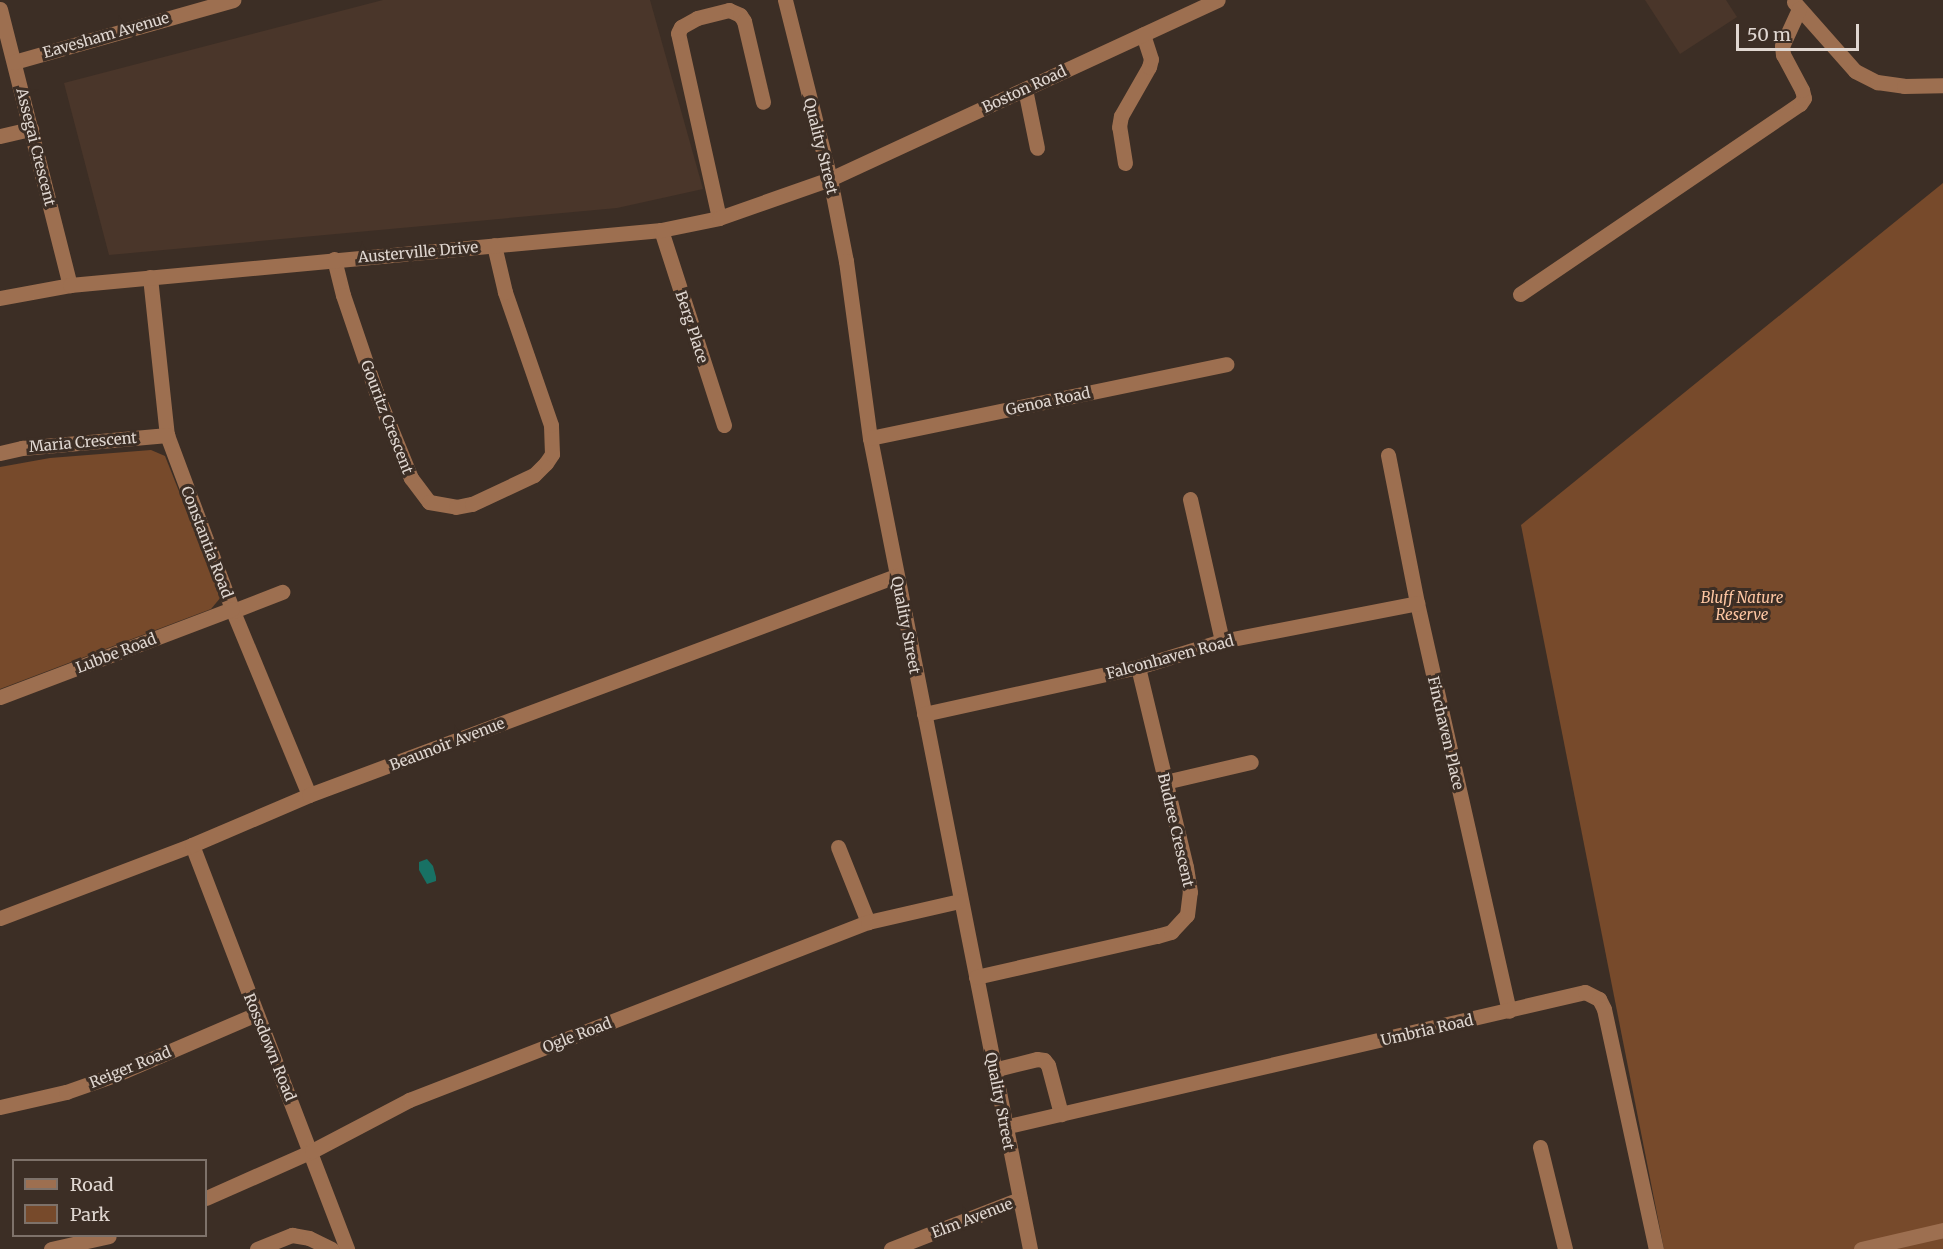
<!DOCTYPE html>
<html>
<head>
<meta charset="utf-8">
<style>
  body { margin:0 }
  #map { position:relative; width:1943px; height:1249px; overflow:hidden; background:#3c2e25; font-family:Merriweather,serif }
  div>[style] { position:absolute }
  .built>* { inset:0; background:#4a362a }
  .green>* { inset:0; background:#774a2b }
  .water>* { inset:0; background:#187164 }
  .minor>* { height:15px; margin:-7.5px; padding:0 7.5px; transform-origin:7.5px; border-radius:7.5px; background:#9d6f50 }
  span { translate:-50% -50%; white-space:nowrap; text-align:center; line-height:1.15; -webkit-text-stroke:6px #3c2e25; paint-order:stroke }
  .street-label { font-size:15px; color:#e0d7d1 }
  .park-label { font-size:15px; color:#fec6a2; font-style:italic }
  .legend { position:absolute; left:12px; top:1159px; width:195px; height:78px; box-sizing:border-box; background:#3c2e25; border:2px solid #7e726a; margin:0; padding:8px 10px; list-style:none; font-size:18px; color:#e0d7d1 }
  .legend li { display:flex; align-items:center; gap:12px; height:30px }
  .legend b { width:30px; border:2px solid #7e726a }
  .scale { position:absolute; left:1736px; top:24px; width:123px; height:27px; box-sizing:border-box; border:3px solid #e0d7d1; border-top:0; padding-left:8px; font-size:18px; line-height:21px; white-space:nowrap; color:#e0d7d1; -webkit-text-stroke:4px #3c2e25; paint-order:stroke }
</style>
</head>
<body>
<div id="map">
  <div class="built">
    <div style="clip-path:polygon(383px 0,650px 0,703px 189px,617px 208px,109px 255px,64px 83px)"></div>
    <div style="clip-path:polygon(1645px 0,1726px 0,1737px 17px,1680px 54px)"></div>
  </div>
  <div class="green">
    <div style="clip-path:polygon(1943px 183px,1943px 1249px,1664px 1249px,1521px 525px)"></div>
    <div style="clip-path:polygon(151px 450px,165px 456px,221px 597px,211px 609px,0 689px,0 467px,50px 458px)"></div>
  </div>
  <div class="water">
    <div style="clip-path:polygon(427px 859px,433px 866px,436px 877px,436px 881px,427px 884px,419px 870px,419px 862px)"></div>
  </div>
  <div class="minor">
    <div style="left:785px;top:0;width:185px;rotate:75.9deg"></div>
    <div style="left:830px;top:179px;width:84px;rotate:79deg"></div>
    <div style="left:846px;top:261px;width:179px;rotate:82.3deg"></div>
    <div style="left:870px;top:438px;width:827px;rotate:78.84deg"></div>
    <div style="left:1794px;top:2px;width:92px;rotate:48.5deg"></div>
    <div style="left:1855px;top:71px;width:25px;rotate:27deg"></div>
    <div style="left:1877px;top:82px;width:27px;rotate:8deg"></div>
    <div style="left:1904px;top:86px;width:39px;rotate:-1deg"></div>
    <div style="left:0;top:9px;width:285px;rotate:75.8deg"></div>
    <div style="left:14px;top:62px;width:228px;rotate:-15.8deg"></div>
    <div style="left:1025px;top:89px;width:60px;rotate:78.5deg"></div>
    <div style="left:0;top:136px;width:32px;rotate:-13deg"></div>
    <div style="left:1125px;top:163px;width:36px;rotate:-99deg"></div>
    <div style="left:1119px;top:127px;width:11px;rotate:-80deg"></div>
    <div style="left:1121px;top:116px;width:56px;rotate:-60.3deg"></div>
    <div style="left:1149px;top:67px;width:8px;rotate:-76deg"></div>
    <div style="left:1151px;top:59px;width:26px;rotate:-108deg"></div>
    <div style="left:719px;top:218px;width:189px;rotate:-102.5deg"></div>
    <div style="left:678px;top:33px;width:7px;rotate:-63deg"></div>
    <div style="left:681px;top:27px;width:18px;rotate:-29deg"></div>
    <div style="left:697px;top:18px;width:33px;rotate:-14deg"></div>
    <div style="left:729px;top:10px;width:12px;rotate:24deg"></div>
    <div style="left:740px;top:15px;width:7px;rotate:56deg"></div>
    <div style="left:744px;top:21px;width:83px;rotate:76.8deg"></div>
    <div style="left:661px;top:230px;width:205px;rotate:72.1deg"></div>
    <div style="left:334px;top:259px;width:37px;rotate:76deg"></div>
    <div style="left:343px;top:295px;width:102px;rotate:71.2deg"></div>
    <div style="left:376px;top:392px;width:93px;rotate:67.9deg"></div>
    <div style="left:411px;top:478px;width:30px;rotate:53deg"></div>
    <div style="left:429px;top:502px;width:27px;rotate:10deg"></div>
    <div style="left:456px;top:507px;width:16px;rotate:-11deg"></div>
    <div style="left:472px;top:504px;width:68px;rotate:-25.1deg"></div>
    <div style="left:534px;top:475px;width:17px;rotate:-45deg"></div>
    <div style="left:546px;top:463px;width:11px;rotate:-56deg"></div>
    <div style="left:552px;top:454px;width:29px;rotate:-92deg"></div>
    <div style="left:551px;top:425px;width:141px;rotate:-109.1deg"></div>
    <div style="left:505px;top:292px;width:48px;rotate:-103.2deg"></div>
    <div style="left:150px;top:277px;width:159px;rotate:83.9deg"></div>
    <div style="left:167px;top:435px;width:186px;rotate:69.5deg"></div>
    <div style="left:232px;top:609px;width:201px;rotate:67.5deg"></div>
    <div style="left:1520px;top:294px;width:338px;rotate:-34.2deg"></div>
    <div style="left:1800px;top:104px;width:7px;rotate:-56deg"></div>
    <div style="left:1804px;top:98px;width:8px;rotate:-104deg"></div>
    <div style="left:1802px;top:90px;width:40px;rotate:-118deg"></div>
    <div style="left:1783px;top:55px;width:9px;rotate:-96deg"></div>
    <div style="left:1782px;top:46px;width:41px;rotate:-65.3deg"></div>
    <div style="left:0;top:298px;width:71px;rotate:-10.5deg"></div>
    <div style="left:70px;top:285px;width:594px;rotate:-5.32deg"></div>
    <div style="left:661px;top:230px;width:59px;rotate:-11.7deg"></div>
    <div style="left:719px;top:218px;width:118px;rotate:-19.4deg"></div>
    <div style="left:830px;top:179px;width:427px;rotate:-24.8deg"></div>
    <div style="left:870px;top:438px;width:364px;rotate:-11.7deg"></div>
    <div style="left:0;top:453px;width:23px;rotate:-13deg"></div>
    <div style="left:22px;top:448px;width:146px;rotate:-5.1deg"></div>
    <div style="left:1388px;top:455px;width:151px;rotate:78.9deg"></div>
    <div style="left:1417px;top:603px;width:418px;rotate:77.3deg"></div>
    <div style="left:1190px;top:499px;width:146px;rotate:77.3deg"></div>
    <div style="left:233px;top:611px;width:53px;rotate:-21.2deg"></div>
    <div style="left:0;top:697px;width:248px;rotate:-20.8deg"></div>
    <div style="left:924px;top:714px;width:219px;rotate:-12.4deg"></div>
    <div style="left:1138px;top:667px;width:88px;rotate:-17.2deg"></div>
    <div style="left:1222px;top:641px;width:199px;rotate:-11deg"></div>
    <div style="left:1165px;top:782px;width:88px;rotate:-13.1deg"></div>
    <div style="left:192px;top:845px;width:433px;rotate:69deg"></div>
    <div style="left:838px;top:847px;width:81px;rotate:68.2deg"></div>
    <div style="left:0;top:918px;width:205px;rotate:-20.8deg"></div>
    <div style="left:192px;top:845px;width:127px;rotate:-23.1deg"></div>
    <div style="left:309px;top:795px;width:627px;rotate:-20.46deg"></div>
    <div style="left:976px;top:977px;width:186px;rotate:-12.8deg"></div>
    <div style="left:1157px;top:936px;width:15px;rotate:-16deg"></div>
    <div style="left:1171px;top:932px;width:23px;rotate:-47deg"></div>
    <div style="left:1187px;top:915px;width:23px;rotate:-83deg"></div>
    <div style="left:1190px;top:892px;width:25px;rotate:-99deg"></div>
    <div style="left:1186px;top:867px;width:206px;rotate:-103.5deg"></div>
    <div style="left:993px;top:1070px;width:45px;rotate:-14deg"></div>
    <div style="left:1037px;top:1059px;width:7px;rotate:8deg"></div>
    <div style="left:1044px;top:1060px;width:6px;rotate:51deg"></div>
    <div style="left:1048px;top:1065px;width:51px;rotate:75.1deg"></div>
    <div style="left:0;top:1107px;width:68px;rotate:-12.8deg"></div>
    <div style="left:66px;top:1092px;width:54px;rotate:-19.4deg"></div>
    <div style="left:117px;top:1074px;width:151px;rotate:-23.3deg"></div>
    <div style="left:1004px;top:1127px;width:596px;rotate:-13.08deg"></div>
    <div style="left:1585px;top:992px;width:16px;rotate:27deg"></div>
    <div style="left:1599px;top:999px;width:11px;rotate:63deg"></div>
    <div style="left:1604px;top:1009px;width:246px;rotate:77.8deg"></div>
    <div style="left:1540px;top:1147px;width:105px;rotate:76.2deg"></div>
    <div style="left:206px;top:1198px;width:116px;rotate:-23.9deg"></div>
    <div style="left:312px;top:1151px;width:110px;rotate:-27.7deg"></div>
    <div style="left:409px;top:1100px;width:492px;rotate:-21.2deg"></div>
    <div style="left:868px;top:922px;width:94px;rotate:-12.9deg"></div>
    <div style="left:51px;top:1249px;width:59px;rotate:-12.6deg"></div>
    <div style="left:257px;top:1249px;width:38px;rotate:-22deg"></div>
    <div style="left:292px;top:1235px;width:17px;rotate:10deg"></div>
    <div style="left:309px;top:1238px;width:25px;rotate:26deg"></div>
    <div style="left:891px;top:1249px;width:138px;rotate:-21.2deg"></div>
    <div style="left:1861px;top:1249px;width:84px;rotate:-13deg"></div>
  </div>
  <div class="street-label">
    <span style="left:106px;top:35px;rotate:-16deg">Eavesham Avenue</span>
    <span style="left:1024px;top:89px;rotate:-25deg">Boston Road</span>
    <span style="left:821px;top:146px;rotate:76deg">Quality Street</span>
    <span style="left:36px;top:147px;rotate:76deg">Assegai Crescent</span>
    <span style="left:418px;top:252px;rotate:-5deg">Austerville Drive</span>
    <span style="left:692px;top:327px;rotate:72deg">Berg Place</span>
    <span style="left:1048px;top:401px;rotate:-12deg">Genoa Road</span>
    <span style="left:387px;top:417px;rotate:69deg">Gouritz Crescent</span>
    <span style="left:83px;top:442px;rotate:-5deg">Maria Crescent</span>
    <span style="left:207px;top:542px;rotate:69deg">Constantia Road</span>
    <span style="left:906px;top:625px;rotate:79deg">Quality Street</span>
    <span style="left:116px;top:653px;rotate:-21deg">Lubbe Road</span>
    <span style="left:1170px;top:657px;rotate:-15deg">Falconhaven Road</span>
    <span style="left:1446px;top:733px;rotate:77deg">Finchaven Place</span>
    <span style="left:447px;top:744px;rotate:-21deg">Beaunoir Avenue</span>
    <span style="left:1176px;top:830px;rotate:77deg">Budree Crescent</span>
    <span style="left:1427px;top:1030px;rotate:-13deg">Umbria Road</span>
    <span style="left:577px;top:1035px;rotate:-21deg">Ogle Road</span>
    <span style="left:270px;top:1047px;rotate:68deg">Rossdown Road</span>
    <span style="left:130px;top:1067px;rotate:-22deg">Reiger Road</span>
    <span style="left:1000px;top:1101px;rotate:79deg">Quality Street</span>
    <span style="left:972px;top:1218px;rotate:-21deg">Elm Avenue</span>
  </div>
  <div class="park-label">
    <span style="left:1742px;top:606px">Bluff Nature<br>Reserve</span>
  </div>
  <ul class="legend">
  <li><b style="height:8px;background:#9d6f50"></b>Road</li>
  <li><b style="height:16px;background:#774a2b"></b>Park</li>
  </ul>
  <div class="scale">50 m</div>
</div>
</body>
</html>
